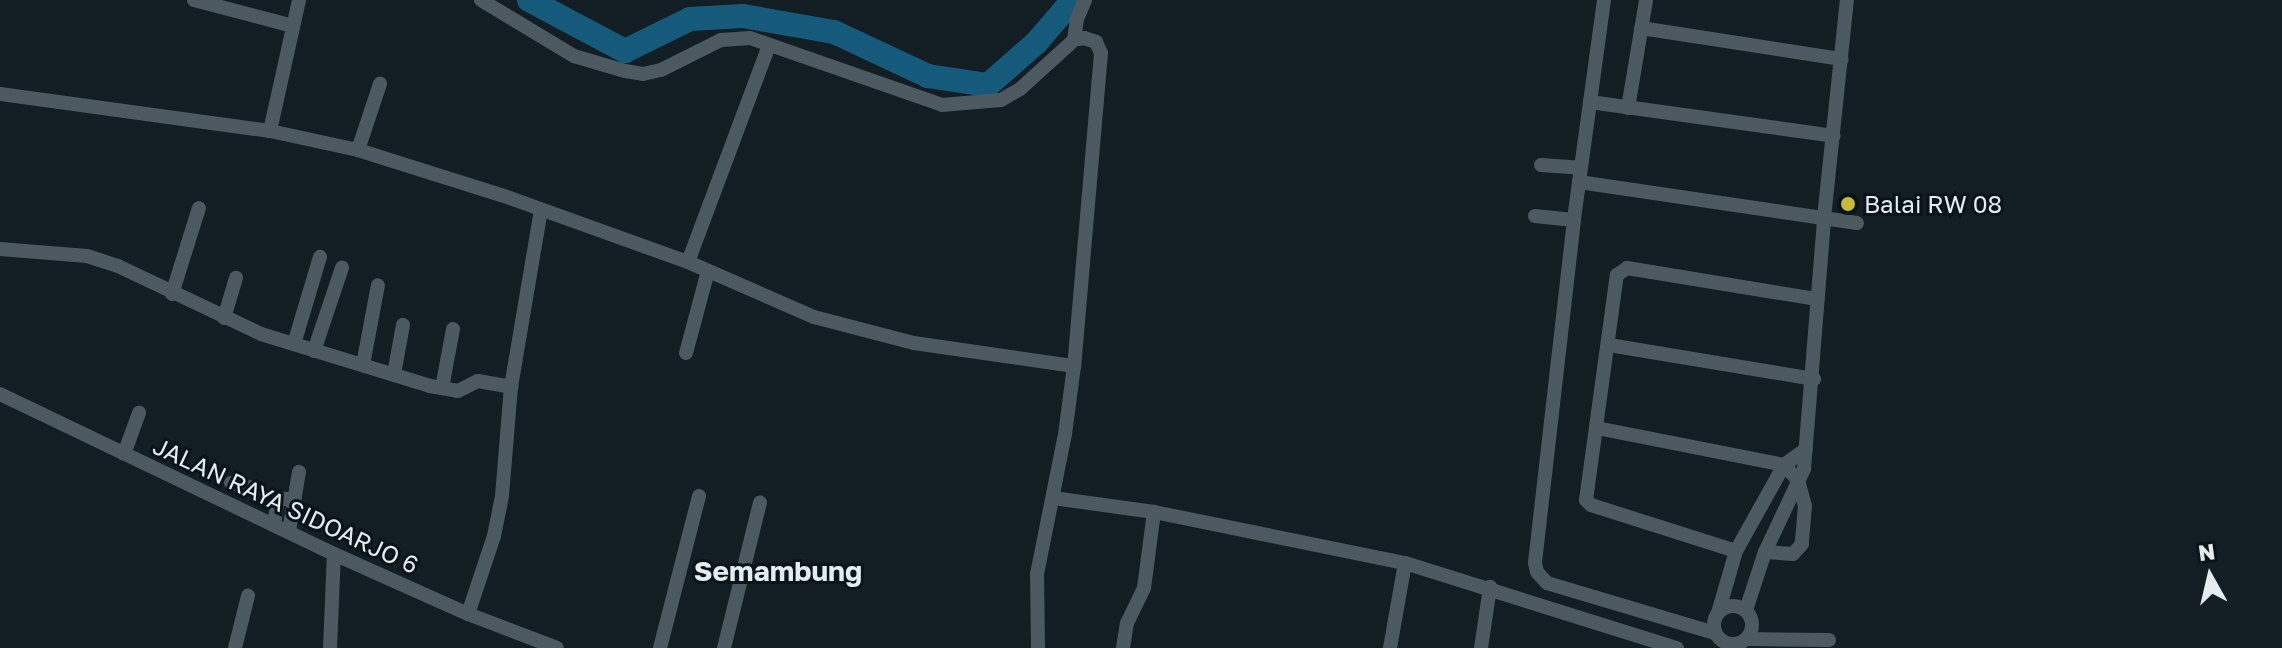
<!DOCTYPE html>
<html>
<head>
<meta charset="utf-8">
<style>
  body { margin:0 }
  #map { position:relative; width:2282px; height:648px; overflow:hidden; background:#121d24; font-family:"Golos Text",sans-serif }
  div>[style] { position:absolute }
  .river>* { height:24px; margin:-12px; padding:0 12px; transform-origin:12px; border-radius:12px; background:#165a7b }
  .minor>* { height:14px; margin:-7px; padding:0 7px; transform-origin:7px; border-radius:7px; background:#4d5961 }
  .minor>.ring { margin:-7px; padding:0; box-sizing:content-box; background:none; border:14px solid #4d5961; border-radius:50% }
  .dots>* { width:22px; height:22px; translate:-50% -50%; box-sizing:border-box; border:4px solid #09141a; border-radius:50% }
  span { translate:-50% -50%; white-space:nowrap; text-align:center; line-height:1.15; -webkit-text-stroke:6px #09141a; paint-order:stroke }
  .poi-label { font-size:24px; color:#e4ecf0 }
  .left { translate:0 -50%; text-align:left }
  .street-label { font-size:24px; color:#e4ecf0 }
  .quarter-label { font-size:28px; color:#e4ecf0; font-weight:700 }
  .north { position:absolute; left:2170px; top:536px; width:80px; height:80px; -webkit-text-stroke:6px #09141a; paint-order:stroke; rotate:352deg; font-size:22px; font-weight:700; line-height:32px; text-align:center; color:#e4ecf0 }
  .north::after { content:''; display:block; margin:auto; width:28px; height:36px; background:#e4ecf0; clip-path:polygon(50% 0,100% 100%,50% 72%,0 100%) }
</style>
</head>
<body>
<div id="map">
  <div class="river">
    <div style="left:529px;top:0;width:109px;rotate:28deg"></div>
    <div style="left:625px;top:51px;width:72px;rotate:-26.2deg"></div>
    <div style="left:690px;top:19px;width:53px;rotate:-3.2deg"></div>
    <div style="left:743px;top:16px;width:92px;rotate:10deg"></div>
    <div style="left:834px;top:32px;width:104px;rotate:25.1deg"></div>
    <div style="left:928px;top:76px;width:61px;rotate:8.5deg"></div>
    <div style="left:988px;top:85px;width:64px;rotate:-41.2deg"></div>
    <div style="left:1036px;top:43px;width:57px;rotate:-49.3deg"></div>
  </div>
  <div class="minor">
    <div style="left:194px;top:0;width:102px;rotate:14.7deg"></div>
    <div style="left:481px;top:0;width:109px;rotate:31.1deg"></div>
    <div style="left:574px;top:56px;width:53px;rotate:16.4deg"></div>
    <div style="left:625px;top:71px;width:18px;rotate:9deg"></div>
    <div style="left:643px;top:74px;width:18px;rotate:-13deg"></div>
    <div style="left:661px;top:70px;width:67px;rotate:-26.6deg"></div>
    <div style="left:721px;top:40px;width:29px;rotate:-4deg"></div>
    <div style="left:750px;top:38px;width:203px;rotate:19.2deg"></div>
    <div style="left:942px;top:105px;width:59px;rotate:-4.8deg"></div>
    <div style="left:1001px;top:100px;width:22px;rotate:-30deg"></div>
    <div style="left:1020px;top:89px;width:73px;rotate:-42.2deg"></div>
    <div style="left:1074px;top:40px;width:10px;rotate:-11deg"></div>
    <div style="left:1084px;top:38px;width:13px;rotate:18deg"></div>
    <div style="left:1096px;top:42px;width:12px;rotate:66deg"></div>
    <div style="left:1101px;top:53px;width:314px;rotate:94.9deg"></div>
    <div style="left:1074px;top:366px;width:69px;rotate:97.5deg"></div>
    <div style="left:1065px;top:434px;width:143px;rotate:101.3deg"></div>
    <div style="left:1037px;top:574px;width:74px;rotate:89.2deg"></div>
    <div style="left:1604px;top:0;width:222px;rotate:97.8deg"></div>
    <div style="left:1574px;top:220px;width:345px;rotate:96.5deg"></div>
    <div style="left:1535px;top:563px;width:9px;rotate:77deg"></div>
    <div style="left:1537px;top:572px;width:15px;rotate:48deg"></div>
    <div style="left:1547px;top:583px;width:175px;rotate:16.6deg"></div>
    <div style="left:1641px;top:28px;width:203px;rotate:8.8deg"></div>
    <div style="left:1074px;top:40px;width:21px;rotate:-82deg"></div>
    <div style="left:1077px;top:19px;width:21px;rotate:-67deg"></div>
    <div style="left:0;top:94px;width:273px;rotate:7.8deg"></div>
    <div style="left:270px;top:131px;width:90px;rotate:12.2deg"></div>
    <div style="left:358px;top:150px;width:159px;rotate:17.5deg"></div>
    <div style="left:510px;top:198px;width:189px;rotate:19.8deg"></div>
    <div style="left:688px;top:262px;width:137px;rotate:23.6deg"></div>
    <div style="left:814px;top:317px;width:103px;rotate:14.6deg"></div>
    <div style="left:914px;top:343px;width:162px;rotate:8.2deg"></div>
    <div style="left:1590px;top:102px;width:246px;rotate:7.9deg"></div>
    <div style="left:1628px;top:108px;width:109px;rotate:-80.5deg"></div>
    <div style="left:270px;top:131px;width:134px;rotate:-77.5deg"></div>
    <div style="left:358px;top:150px;width:70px;rotate:-71.6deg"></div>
    <div style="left:1541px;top:165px;width:39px;rotate:4deg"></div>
    <div style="left:1579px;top:182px;width:281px;rotate:8.4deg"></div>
    <div style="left:1535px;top:216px;width:39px;rotate:6deg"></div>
    <div style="left:0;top:249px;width:87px;rotate:4.6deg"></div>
    <div style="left:87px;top:256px;width:33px;rotate:18deg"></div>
    <div style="left:118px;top:266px;width:158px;rotate:25.4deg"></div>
    <div style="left:261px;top:334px;width:177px;rotate:17.1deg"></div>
    <div style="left:430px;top:386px;width:28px;rotate:10deg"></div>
    <div style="left:458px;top:391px;width:22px;rotate:-27deg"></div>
    <div style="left:478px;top:381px;width:34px;rotate:10deg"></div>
    <div style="left:688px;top:262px;width:232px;rotate:-69.5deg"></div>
    <div style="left:172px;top:294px;width:90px;rotate:-72.6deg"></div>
    <div style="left:224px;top:318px;width:42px;rotate:-73.3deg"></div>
    <div style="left:294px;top:344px;width:91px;rotate:-73.4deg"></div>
    <div style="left:1609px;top:345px;width:208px;rotate:9.4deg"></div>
    <div style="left:314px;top:351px;width:88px;rotate:-71.4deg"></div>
    <div style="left:686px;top:353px;width:85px;rotate:-75deg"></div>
    <div style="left:363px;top:365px;width:81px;rotate:-79.4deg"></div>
    <div style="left:394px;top:374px;width:50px;rotate:-79.6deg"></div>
    <div style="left:442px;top:388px;width:60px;rotate:-79.4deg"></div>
    <div style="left:0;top:394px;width:370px;rotate:25.6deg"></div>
    <div style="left:334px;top:554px;width:147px;rotate:24.1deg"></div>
    <div style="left:468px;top:614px;width:95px;rotate:20.9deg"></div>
    <div style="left:1597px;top:428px;width:191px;rotate:11.2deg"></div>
    <div style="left:1784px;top:465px;width:21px;rotate:47deg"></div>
    <div style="left:1798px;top:480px;width:27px;rotate:75deg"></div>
    <div style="left:1805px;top:506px;width:38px;rotate:95deg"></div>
    <div style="left:1802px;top:544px;width:13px;rotate:132deg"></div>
    <div style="left:1793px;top:554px;width:28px;rotate:-176deg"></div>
    <div style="left:124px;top:454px;width:44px;rotate:-69.9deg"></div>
    <div style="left:231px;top:483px;width:27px;rotate:13deg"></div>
    <div style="left:1053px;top:498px;width:102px;rotate:7.9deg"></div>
    <div style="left:1154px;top:512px;width:256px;rotate:11.5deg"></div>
    <div style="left:1405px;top:563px;width:285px;rotate:17.4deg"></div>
    <div style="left:274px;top:525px;width:27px;rotate:-82deg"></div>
    <div style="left:278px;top:498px;width:17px;rotate:7deg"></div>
    <div style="left:289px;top:531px;width:60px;rotate:-80.4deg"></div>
    <div style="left:1736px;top:551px;width:152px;rotate:-162.4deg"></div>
    <div style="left:1591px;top:505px;width:7px;rotate:-135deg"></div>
    <div style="left:1586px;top:500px;width:227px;rotate:-82.2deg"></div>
    <div style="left:1617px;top:275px;width:12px;rotate:-35deg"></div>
    <div style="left:1627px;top:268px;width:193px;rotate:9.3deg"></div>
    <div class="ring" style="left:1714px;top:606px;width:24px;height:24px"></div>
    <div style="left:1746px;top:610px;width:61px;rotate:-71.9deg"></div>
    <div style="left:1765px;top:552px;width:92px;rotate:-64.8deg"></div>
    <div style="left:1804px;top:469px;width:252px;rotate:-85.4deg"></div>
    <div style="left:1824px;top:218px;width:219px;rotate:-84deg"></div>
    <div style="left:1718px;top:613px;width:65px;rotate:-73.8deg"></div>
    <div style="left:1736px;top:551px;width:98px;rotate:-60.8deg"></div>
    <div style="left:1784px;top:465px;width:27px;rotate:-36deg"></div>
    <div style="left:468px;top:614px;width:82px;rotate:-71.6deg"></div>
    <div style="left:494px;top:536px;width:41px;rotate:-78.7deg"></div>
    <div style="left:502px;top:496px;width:109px;rotate:-85.3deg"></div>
    <div style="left:511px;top:387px;width:180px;rotate:-80.4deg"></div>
    <div style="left:1747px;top:639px;width:82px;rotate:0.7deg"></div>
    <div style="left:235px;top:648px;width:54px;rotate:-76deg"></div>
    <div style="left:330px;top:648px;width:94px;rotate:-87.6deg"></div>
    <div style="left:660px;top:648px;width:157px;rotate:-75.6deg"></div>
    <div style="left:724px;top:648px;width:150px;rotate:-76.1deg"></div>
    <div style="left:1123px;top:648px;width:25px;rotate:-81deg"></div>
    <div style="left:1127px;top:623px;width:39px;rotate:-64deg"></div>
    <div style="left:1144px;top:588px;width:77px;rotate:-82.5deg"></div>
    <div style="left:1390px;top:648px;width:86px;rotate:-80deg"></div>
    <div style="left:1481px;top:648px;width:62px;rotate:-81.6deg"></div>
  </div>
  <div class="dots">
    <div style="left:1848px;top:204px;background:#c7bb3b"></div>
  </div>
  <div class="poi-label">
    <span class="left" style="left:1864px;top:204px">Balai RW 08</span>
  </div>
  <div class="street-label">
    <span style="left:286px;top:505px;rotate:25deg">JALAN RAYA SIDOARJO 6</span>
  </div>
  <div class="quarter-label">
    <span style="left:778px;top:571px">Semambung</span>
  </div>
  <div class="north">N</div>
</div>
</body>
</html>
